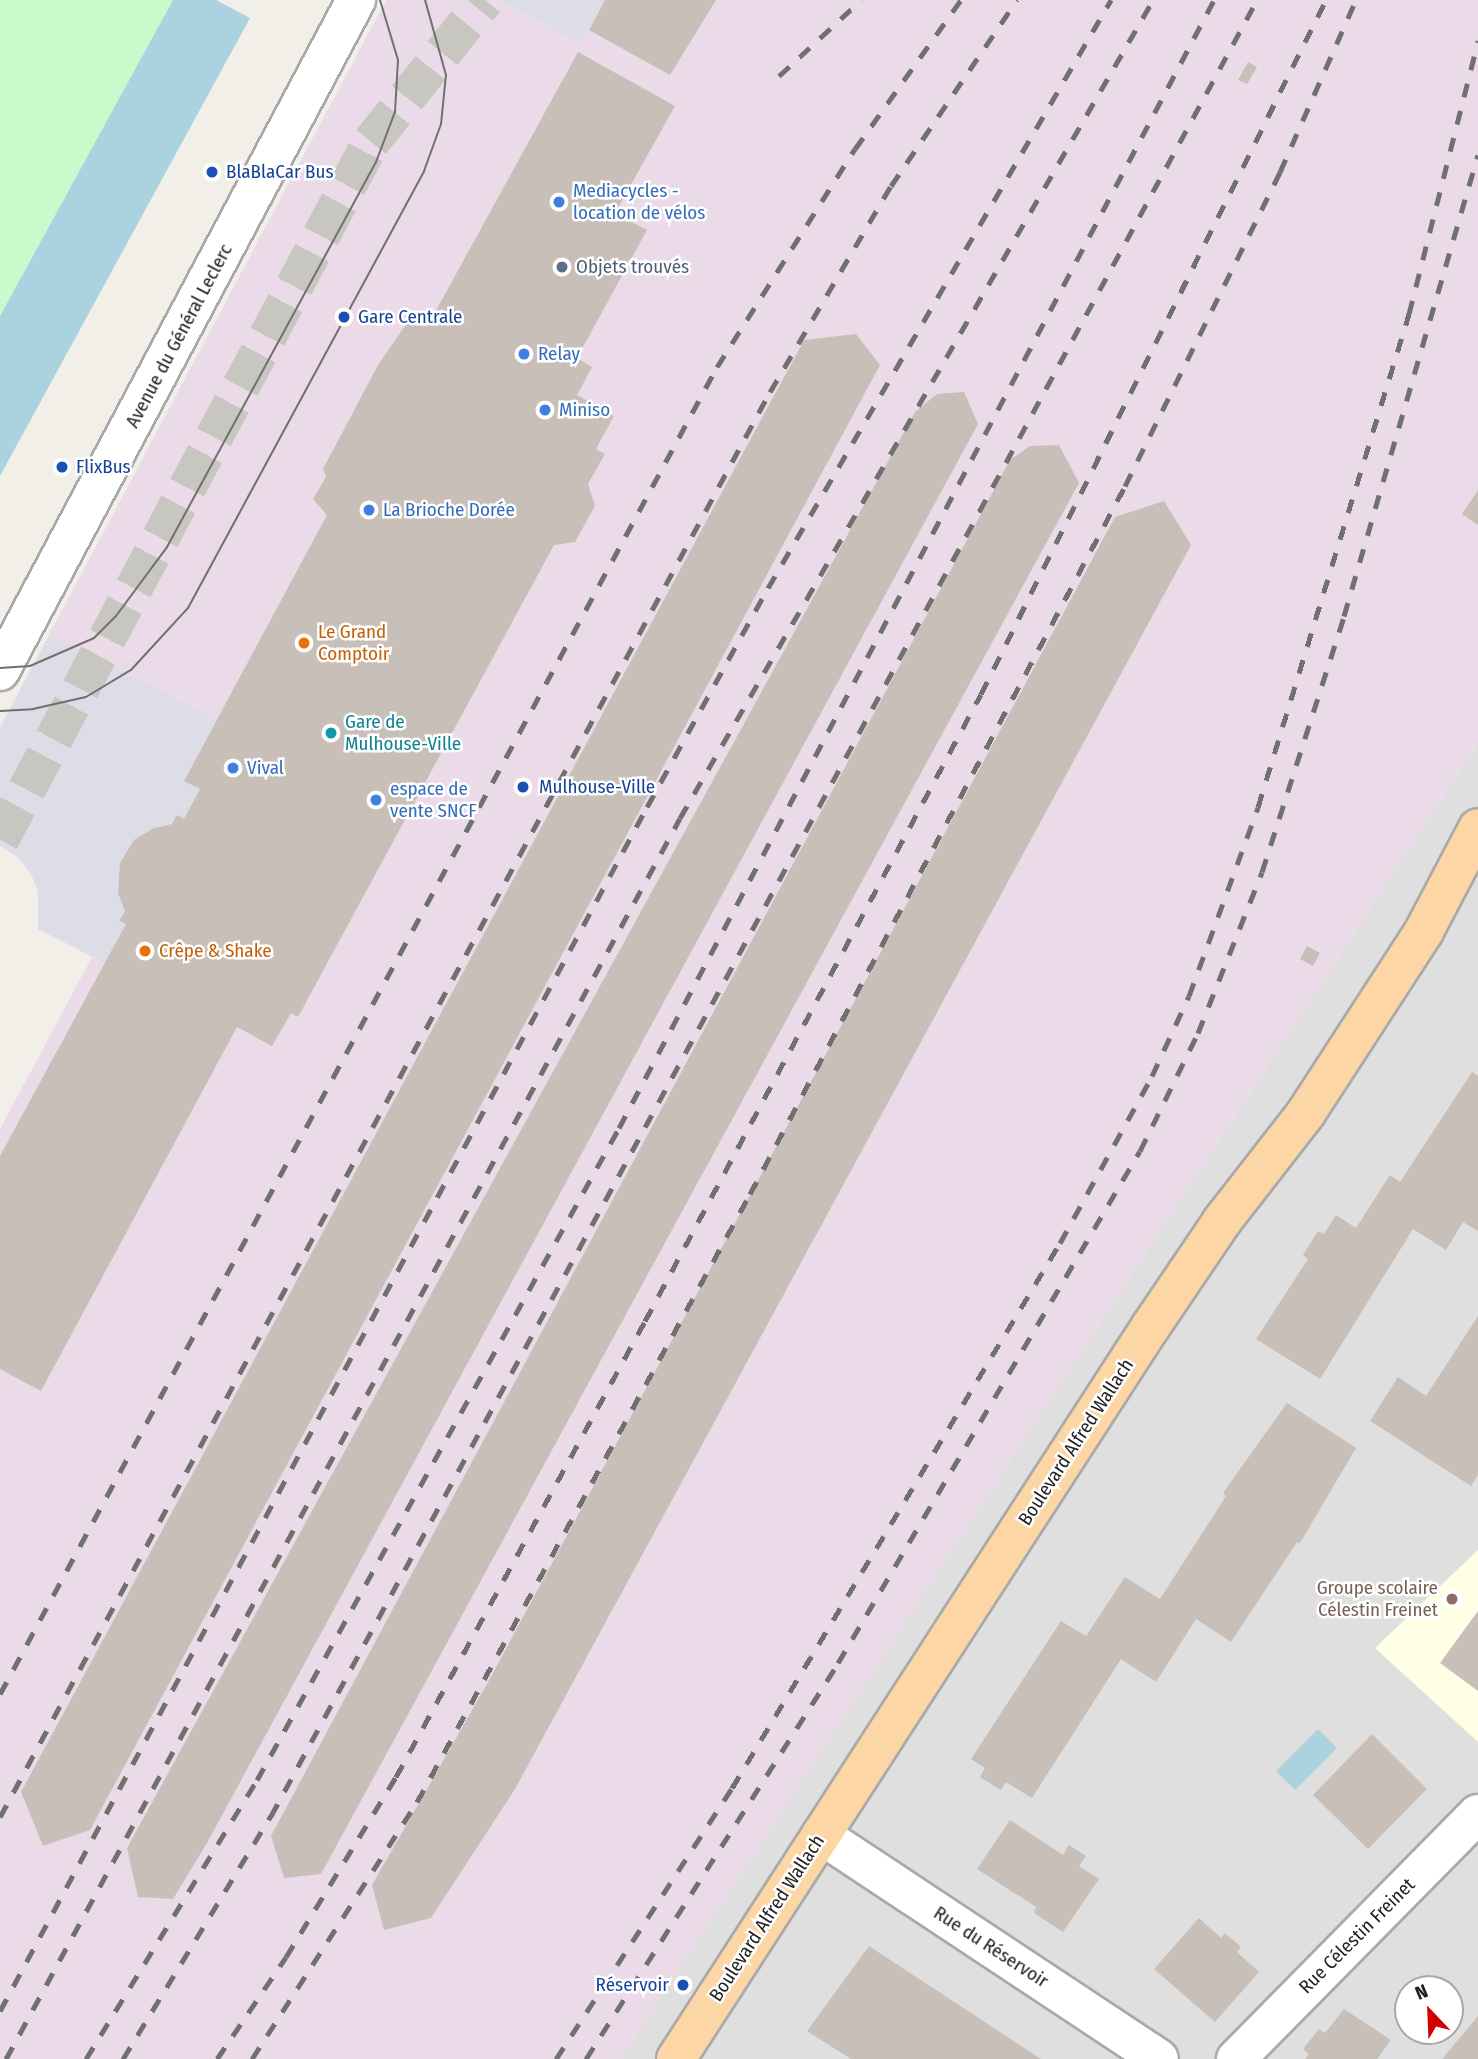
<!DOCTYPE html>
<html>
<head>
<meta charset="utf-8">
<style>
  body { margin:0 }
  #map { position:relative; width:1478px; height:2059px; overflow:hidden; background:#f2efe9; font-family:"Fira Sans Condensed",sans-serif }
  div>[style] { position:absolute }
  .residential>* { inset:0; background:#e0dfdf }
  .industrial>* { inset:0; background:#ebdbe8 }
  .education>* { inset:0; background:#ffffe5 }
  .park>* { inset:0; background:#c8facc }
  .plaza>* { inset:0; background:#dddde8 }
  .water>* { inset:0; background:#aad3df }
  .building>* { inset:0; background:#c7bfb8 }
  .secondary-tunnel>* { height:38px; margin-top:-19px; transform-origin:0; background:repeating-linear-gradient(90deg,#c8c6c1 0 38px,transparent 0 57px) }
  .roads { filter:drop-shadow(2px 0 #a9a9a9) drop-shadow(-2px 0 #a9a9a9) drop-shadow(0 2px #a9a9a9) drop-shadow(0 -2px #a9a9a9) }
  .street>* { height:38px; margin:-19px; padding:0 19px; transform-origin:19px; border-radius:19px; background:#fff }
  .primary>* { height:38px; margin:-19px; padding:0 19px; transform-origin:19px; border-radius:19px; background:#fcd6a4 }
  .tram>* { height:2px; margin:-1px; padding:0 1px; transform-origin:1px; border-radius:1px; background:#707070 }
  .rail>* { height:5px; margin-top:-2.5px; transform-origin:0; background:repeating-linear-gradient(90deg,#707070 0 14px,transparent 0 28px) }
  .dots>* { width:19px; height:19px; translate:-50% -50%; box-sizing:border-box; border:4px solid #fff; border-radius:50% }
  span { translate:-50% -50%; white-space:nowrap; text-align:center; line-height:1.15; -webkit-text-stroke:5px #fff; paint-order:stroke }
  .transit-label { font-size:19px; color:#164399 }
  .left { translate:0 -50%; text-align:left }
  .right { translate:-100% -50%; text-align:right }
  .shop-label { font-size:19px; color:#366cbe }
  .service-label { font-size:19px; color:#4e5e75 }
  .street-label { font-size:19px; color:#222 }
  .food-label { font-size:19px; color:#c56008 }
  .culture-label { font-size:19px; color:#0d838f }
  .education-label { font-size:19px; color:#785e54 }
  .north { position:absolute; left:1394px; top:1975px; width:70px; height:70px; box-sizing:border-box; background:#fff; border:2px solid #a7a7a7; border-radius:50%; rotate:337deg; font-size:19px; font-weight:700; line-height:28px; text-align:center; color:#222 }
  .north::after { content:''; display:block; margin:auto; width:24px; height:32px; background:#d40000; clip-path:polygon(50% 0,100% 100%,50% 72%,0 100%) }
</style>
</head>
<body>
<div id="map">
  <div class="residential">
    <div style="clip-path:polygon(evenodd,1478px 743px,1478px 2059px,621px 2059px,648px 2017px,1478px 743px,1408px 1989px,1450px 1989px,1450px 2031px,1408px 2031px,1408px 1989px)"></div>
  </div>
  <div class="industrial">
    <div style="clip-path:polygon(386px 0,498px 0,581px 44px,605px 0,1478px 0,1478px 743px,621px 2059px,0 2059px,0 1129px,92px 957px,38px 929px,38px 891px,32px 876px,19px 858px,0 846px,0 727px)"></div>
  </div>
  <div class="education">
    <div style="clip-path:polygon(1478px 1550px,1478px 1742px,1375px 1648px)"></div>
  </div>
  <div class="park">
    <div style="clip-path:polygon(0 0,173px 0,0 316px)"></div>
  </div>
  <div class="plaza">
    <div style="clip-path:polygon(498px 0,605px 0,581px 44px)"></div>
    <div style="clip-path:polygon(50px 634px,216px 720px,184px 780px,200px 789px,184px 819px,154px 828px,135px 840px,120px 863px,118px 893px,125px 911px,119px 921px,126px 924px,106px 963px,38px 929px,38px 891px,32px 876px,19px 858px,0 846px,0 728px)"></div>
  </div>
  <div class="water">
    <div style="clip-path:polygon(173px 0,216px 0,250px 18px,0 476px,0 316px)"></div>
    <div style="clip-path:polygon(1318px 1729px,1337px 1748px,1295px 1790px,1276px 1771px)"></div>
  </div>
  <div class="building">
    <div style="clip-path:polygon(605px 0,716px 0,670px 75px,589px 30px)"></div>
    <div style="clip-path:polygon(578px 52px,675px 106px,615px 213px,647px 230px,577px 358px,592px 367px,577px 395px,614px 416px,596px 449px,605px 454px,588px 484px,595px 506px,575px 542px,554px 545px,298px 1017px,291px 1013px,272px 1046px,237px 1027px,41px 1391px,0 1369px,0 1156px,126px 924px,119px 921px,125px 911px,118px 893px,120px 863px,134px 840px,154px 828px,172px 824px,177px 815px,184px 819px,200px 789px,184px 781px,327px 515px,313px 499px,326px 477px,323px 469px,378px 365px,414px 313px,423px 310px,433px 316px)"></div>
    <div style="clip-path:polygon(1248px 62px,1257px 67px,1247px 84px,1238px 80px)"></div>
    <div style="clip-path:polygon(856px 334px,880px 365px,90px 1830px,43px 1846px,21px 1792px,804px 340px)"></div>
    <div style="clip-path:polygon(964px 392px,978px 424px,207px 1843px,173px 1899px,138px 1897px,127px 1848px,915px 412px,937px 394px)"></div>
    <div style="clip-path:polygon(1059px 445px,1079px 483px,321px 1874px,284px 1878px,271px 1836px,1010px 460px,1030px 446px)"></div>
    <div style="clip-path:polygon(1478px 490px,1478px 525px,1462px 514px)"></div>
    <div style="clip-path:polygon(1164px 501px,1191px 545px,515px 1789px,431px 1918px,384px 1930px,372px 1885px,487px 1684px,1115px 517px)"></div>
    <div style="clip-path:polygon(1307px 946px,1320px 953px,1313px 966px,1300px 959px)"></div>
    <div style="clip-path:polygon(1472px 1072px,1478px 1076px,1478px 1231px,1463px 1222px,1446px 1250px,1413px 1229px,1320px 1379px,1256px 1339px,1308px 1259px,1303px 1255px,1318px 1231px,1324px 1234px,1336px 1215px,1356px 1228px,1390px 1175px,1400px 1182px)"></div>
    <div style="clip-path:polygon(1478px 1316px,1478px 1475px,1471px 1486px,1370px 1421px,1398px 1377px,1426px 1396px)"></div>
    <div style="clip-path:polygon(1287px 1403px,1356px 1448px,1300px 1543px,1297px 1542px,1231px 1642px,1196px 1619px,1156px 1682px,1121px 1659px,1032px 1798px,1006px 1782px,1001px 1790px,980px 1777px,985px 1768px,971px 1759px,1061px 1621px,1086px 1636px,1125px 1577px,1160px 1599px,1226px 1496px,1223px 1493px)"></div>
    <div style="clip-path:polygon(1478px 1611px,1478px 1691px,1440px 1663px)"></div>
    <div style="clip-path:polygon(1372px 1734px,1427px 1789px,1368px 1849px,1313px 1795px)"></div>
    <div style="clip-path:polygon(1010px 1820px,1063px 1855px,1069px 1845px,1086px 1856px,1079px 1866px,1099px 1879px,1063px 1932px,1034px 1913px,1036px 1907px,977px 1869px)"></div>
    <div style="clip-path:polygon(1199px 1918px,1221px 1938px,1225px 1933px,1241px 1947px,1237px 1952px,1259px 1972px,1215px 2022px,1154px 1969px)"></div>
    <div style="clip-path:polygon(869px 1946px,1041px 2059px,851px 2059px,807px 2031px)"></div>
    <div style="clip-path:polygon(1344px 2009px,1391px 2040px,1377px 2059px,1305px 2059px,1309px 2054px,1303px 2049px,1319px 2029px,1325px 2033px)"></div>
    <div style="clip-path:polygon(1478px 2016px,1478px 2059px,1442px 2059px)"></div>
  </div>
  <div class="secondary-tunnel">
    <div style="left:0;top:840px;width:790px;rotate:-62.01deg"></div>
    <div style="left:371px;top:142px;width:182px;rotate:-51.2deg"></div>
  </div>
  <div class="roads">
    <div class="street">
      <div style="left:0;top:671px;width:760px;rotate:-62.05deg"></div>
      <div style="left:821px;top:1835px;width:405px;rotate:33.5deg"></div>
      <div style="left:1236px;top:2059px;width:344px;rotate:-45.4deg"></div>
    </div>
    <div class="primary">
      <div style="left:676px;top:2059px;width:873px;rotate:-57.06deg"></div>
      <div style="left:1151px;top:1326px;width:127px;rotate:-55.9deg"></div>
      <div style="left:1222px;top:1221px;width:137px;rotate:-52.1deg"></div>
      <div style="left:1306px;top:1113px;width:217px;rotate:-57deg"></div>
      <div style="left:1424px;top:931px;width:116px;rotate:-62.3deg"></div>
    </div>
  </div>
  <div class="tram">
    <div style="left:0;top:668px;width:30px;rotate:-4deg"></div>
    <div style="left:30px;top:666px;width:70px;rotate:-23.6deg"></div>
    <div style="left:94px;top:638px;width:31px;rotate:-45deg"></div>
    <div style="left:116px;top:616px;width:86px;rotate:-53.5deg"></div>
    <div style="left:167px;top:547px;width:438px;rotate:-61.5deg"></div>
    <div style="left:376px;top:162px;width:53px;rotate:-69.2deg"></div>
    <div style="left:395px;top:112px;width:52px;rotate:-86.7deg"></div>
    <div style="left:398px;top:60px;width:63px;rotate:-106.7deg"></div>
    <div style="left:0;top:711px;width:33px;rotate:-3deg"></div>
    <div style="left:33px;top:709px;width:54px;rotate:-12.8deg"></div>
    <div style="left:86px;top:697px;width:52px;rotate:-31deg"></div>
    <div style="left:131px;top:670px;width:84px;rotate:-47.4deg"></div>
    <div style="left:188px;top:608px;width:497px;rotate:-61.6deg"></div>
    <div style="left:424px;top:171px;width:50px;rotate:-70.1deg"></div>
    <div style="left:441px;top:124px;width:49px;rotate:-84.2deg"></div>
    <div style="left:446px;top:75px;width:78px;rotate:-105.6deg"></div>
  </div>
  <div class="rail">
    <div style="left:779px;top:76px;width:112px;rotate:-42.8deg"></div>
    <div style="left:0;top:1694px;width:1508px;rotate:-61.62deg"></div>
    <div style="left:717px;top:367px;width:258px;rotate:-57.7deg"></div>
    <div style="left:855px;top:149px;width:183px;rotate:-54.6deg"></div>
    <div style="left:0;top:1817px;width:1620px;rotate:-61.62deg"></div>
    <div style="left:770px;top:392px;width:239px;rotate:-59.6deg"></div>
    <div style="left:891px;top:186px;width:225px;rotate:-55.9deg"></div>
    <div style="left:0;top:2011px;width:1367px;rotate:-61.75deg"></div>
    <div style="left:647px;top:807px;width:250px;rotate:-61.1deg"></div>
    <div style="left:768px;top:588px;width:681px;rotate:-59.74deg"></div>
    <div style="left:6px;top:2059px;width:1412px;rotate:-61.49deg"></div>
    <div style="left:680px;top:818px;width:945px;rotate:-59.96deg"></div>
    <div style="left:86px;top:2059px;width:327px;rotate:-58.5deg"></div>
    <div style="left:257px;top:1780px;width:746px;rotate:-60.96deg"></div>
    <div style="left:619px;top:1128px;width:1275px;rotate:-62.19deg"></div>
    <div style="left:123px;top:2059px;width:285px;rotate:-58.7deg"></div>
    <div style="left:271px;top:1816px;width:2066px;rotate:-61.5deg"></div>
    <div style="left:217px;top:2059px;width:123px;rotate:-55.9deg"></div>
    <div style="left:286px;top:1957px;width:211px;rotate:-58.6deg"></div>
    <div style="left:396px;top:1777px;width:520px;rotate:-61.36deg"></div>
    <div style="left:645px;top:1321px;width:711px;rotate:-61.81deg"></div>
    <div style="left:981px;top:694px;width:775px;rotate:-63.57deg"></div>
    <div style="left:252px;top:2059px;width:305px;rotate:-57.3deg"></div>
    <div style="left:417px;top:1802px;width:693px;rotate:-61.29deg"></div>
    <div style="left:750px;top:1194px;width:801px;rotate:-62.09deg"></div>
    <div style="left:1125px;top:486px;width:350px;rotate:-63.7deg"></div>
    <div style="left:1280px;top:172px;width:188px;rotate:-66.2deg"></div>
    <div style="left:556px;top:2059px;width:323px;rotate:-57deg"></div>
    <div style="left:732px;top:1788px;width:636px;rotate:-58.96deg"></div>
    <div style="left:1060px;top:1243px;width:191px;rotate:-61.1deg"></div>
    <div style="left:1152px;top:1076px;width:88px;rotate:-65.2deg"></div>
    <div style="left:1189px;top:996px;width:201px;rotate:-69.9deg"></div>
    <div style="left:1258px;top:807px;width:516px;rotate:-72.97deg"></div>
    <div style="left:1409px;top:314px;width:282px;rotate:-75.8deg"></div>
    <div style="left:586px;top:2059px;width:469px;rotate:-57.5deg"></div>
    <div style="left:838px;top:1663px;width:594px;rotate:-59.47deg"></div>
    <div style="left:1140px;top:1151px;width:131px;rotate:-63.8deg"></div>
    <div style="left:1198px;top:1033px;width:173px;rotate:-68.3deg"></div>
    <div style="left:1262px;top:872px;width:269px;rotate:-72.2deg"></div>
    <div style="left:1344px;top:616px;width:480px;rotate:-73.8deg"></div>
  </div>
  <div class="dots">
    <div style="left:212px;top:172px;background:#1a4fb4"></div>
    <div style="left:559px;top:202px;background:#3f7fe0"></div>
    <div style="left:562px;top:267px;background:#5c6f8a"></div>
    <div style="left:344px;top:317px;background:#1a4fb4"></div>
    <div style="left:524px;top:354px;background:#3f7fe0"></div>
    <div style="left:545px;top:410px;background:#3f7fe0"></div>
    <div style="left:62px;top:467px;background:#1a4fb4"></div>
    <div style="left:369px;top:510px;background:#3f7fe0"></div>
    <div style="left:304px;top:643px;background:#e8710a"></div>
    <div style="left:331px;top:733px;background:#0f9aa8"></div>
    <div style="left:233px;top:768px;background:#3f7fe0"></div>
    <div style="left:523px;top:787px;background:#1a4fb4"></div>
    <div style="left:376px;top:800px;background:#3f7fe0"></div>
    <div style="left:145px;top:951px;background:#e8710a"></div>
    <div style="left:1452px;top:1599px;background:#8d6e63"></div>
    <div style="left:683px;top:1985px;background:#1a4fb4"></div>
  </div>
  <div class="transit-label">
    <span class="left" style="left:226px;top:172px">BlaBlaCar Bus</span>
    <span class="left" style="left:358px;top:317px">Gare Centrale</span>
    <span class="left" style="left:76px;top:467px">FlixBus</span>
    <span class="left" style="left:539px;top:787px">Mulhouse-Ville</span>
    <span class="right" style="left:669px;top:1985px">Réservoir</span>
  </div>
  <div class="shop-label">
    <span class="left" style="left:573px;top:202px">Mediacycles -<br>location de vélos</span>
    <span class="left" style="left:538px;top:354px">Relay</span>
    <span class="left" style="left:559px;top:410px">Miniso</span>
    <span class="left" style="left:383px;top:510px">La Brioche Dorée</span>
    <span class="left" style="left:247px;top:768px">Vival</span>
    <span class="left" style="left:390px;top:800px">espace de<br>vente SNCF</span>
  </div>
  <div class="service-label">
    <span class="left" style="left:576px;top:267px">Objets trouvés</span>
  </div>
  <div class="street-label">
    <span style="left:179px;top:336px;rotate:-62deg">Avenue du Général Leclerc</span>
    <span style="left:1076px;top:1442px;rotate:-57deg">Boulevard Alfred Wallach</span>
    <span style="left:767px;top:1918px;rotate:-57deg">Boulevard Alfred Wallach</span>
    <span style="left:1357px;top:1936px;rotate:-45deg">Rue Célestin Freinet</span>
    <span style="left:991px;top:1947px;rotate:33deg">Rue du Réservoir</span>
  </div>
  <div class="food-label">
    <span class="left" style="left:318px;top:643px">Le Grand<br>Comptoir</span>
    <span class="left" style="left:159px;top:951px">Crêpe &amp; Shake</span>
  </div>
  <div class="culture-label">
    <span class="left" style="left:345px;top:733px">Gare de<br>Mulhouse-Ville</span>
  </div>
  <div class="education-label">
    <span class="right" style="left:1438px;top:1599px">Groupe scolaire<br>Célestin Freinet</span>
  </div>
  <div class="north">N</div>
</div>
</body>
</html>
